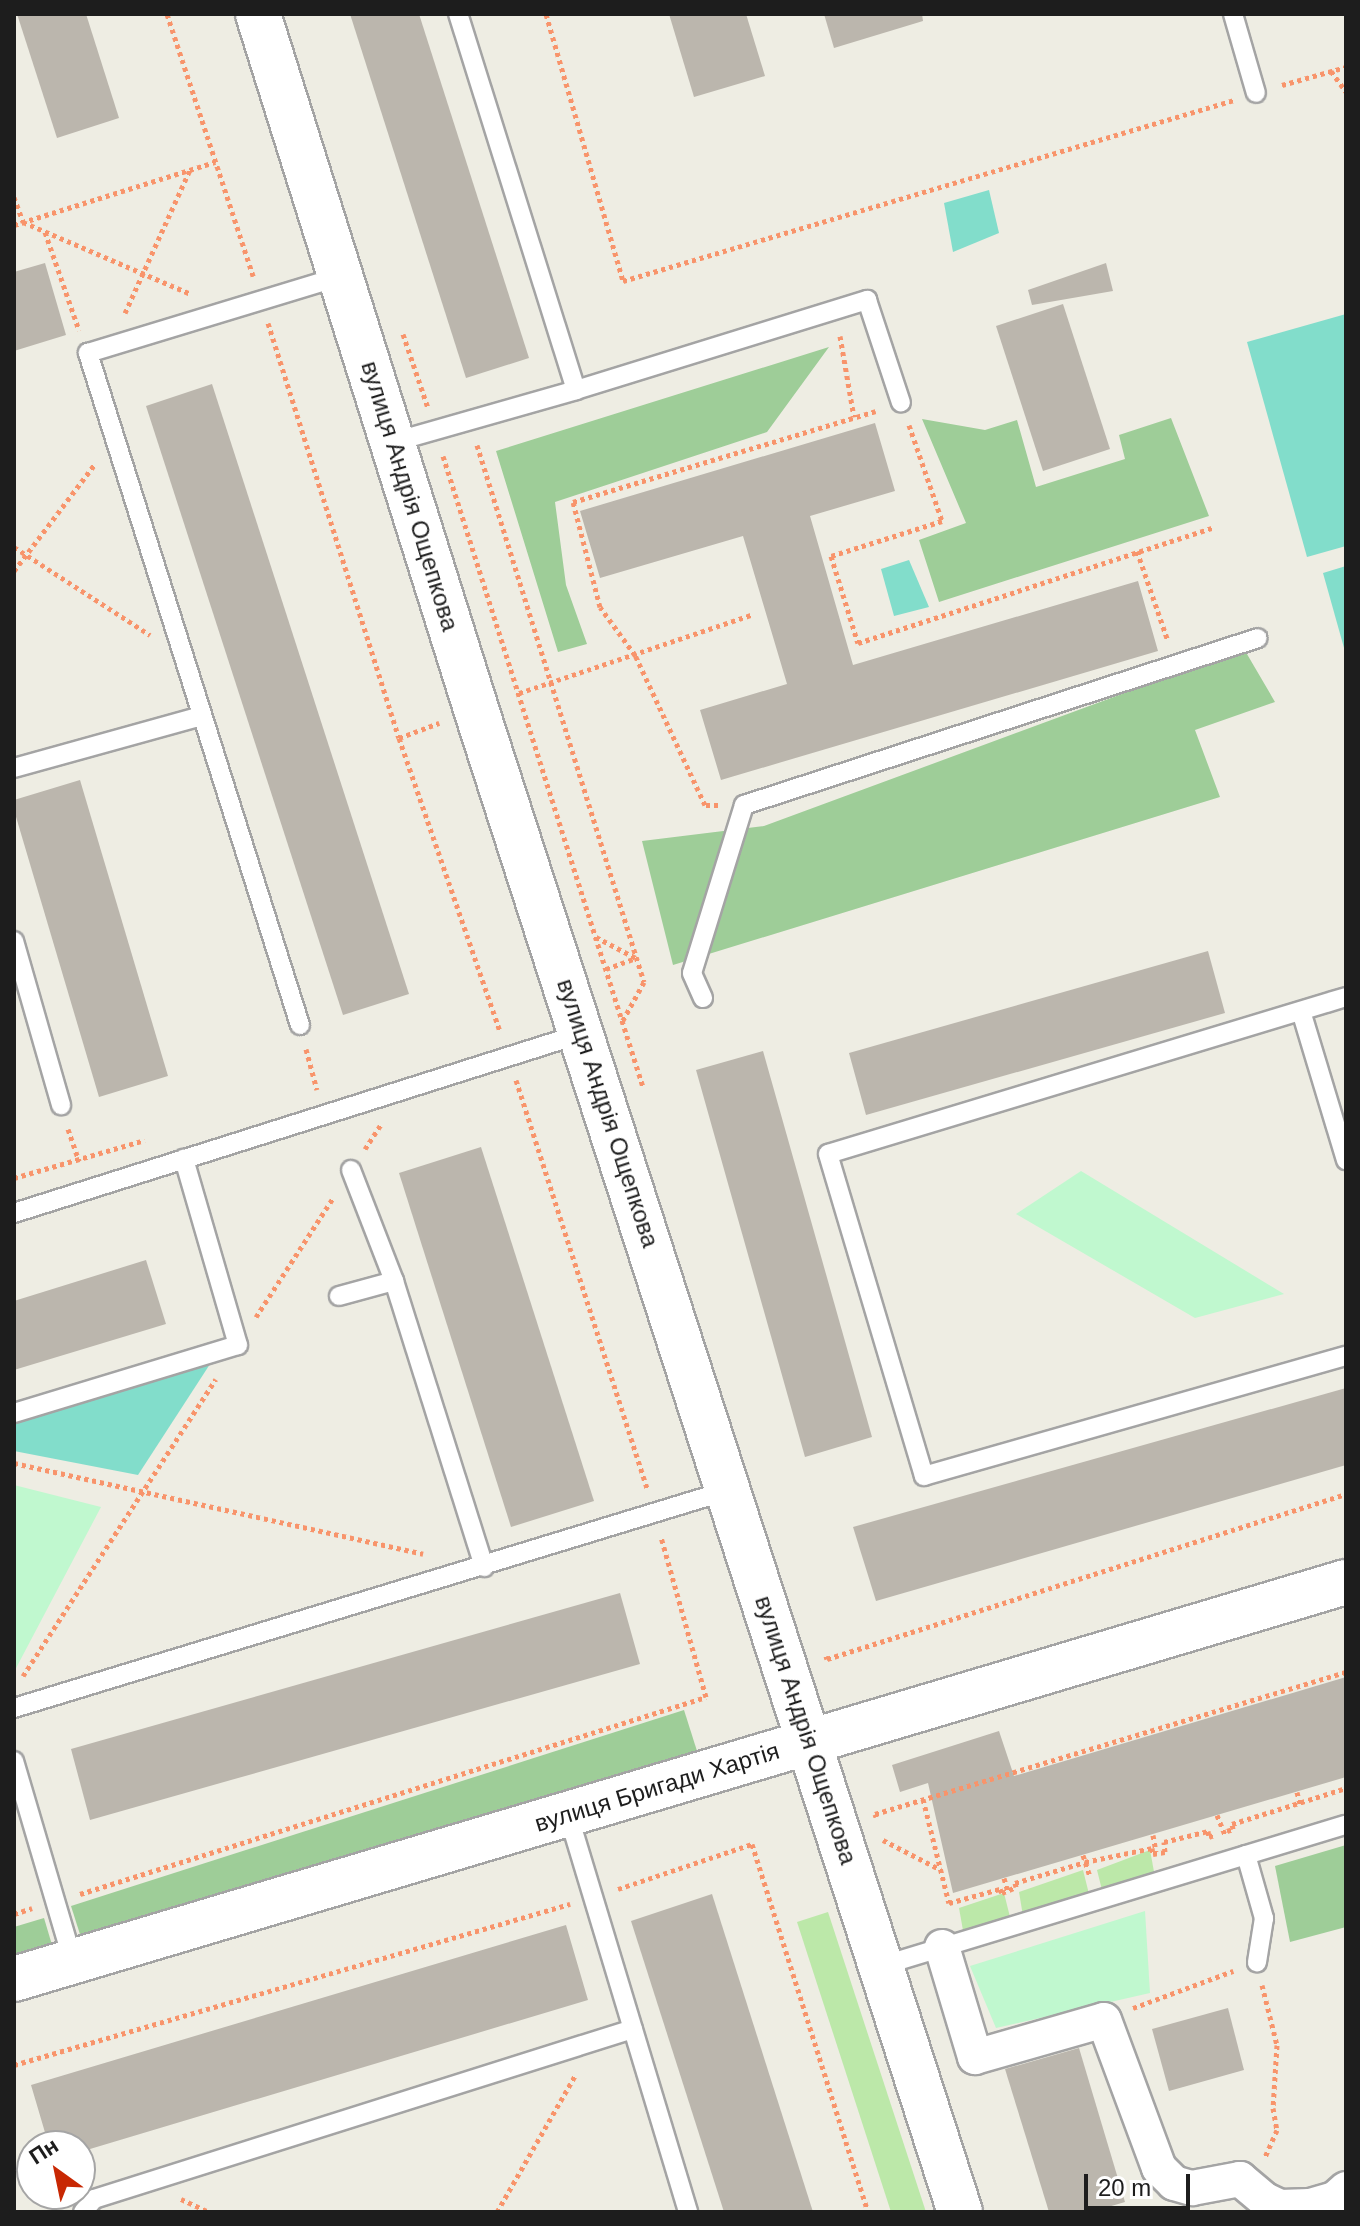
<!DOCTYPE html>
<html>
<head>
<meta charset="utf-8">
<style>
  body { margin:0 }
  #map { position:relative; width:1360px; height:2226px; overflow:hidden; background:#eeede3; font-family:Helvetica,sans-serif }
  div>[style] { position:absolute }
  .grass>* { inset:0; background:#bce8a9 }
  .forest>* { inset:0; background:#9ecd98 }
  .park>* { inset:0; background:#c0f8cf }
  .pitch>* { inset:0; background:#82ddcb }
  .building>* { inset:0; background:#bbb6ad }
  .path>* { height:5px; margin-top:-2.5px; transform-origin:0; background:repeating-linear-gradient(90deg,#f8946b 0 4px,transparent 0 8px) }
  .roads { filter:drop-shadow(2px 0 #a4a4a4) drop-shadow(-2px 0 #a4a4a4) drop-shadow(0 2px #a4a4a4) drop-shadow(0 -2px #a4a4a4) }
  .service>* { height:18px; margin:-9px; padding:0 9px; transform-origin:9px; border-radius:9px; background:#fff }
  .minor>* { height:34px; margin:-17px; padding:0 17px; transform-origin:17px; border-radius:17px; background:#fff }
  .tertiary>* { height:44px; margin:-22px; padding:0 22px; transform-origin:22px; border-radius:22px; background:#fff }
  span { translate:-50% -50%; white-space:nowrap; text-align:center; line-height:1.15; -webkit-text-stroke:8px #fff; paint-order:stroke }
  .street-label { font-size:24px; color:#1d1d1d }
  .frame { position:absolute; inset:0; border:16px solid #1d1d1d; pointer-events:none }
  .north { position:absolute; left:16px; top:2130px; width:80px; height:80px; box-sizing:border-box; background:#fff; border:2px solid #a5a5a5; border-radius:50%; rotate:327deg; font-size:22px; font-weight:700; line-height:32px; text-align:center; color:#1d1d1d }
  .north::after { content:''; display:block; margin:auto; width:28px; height:36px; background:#c82803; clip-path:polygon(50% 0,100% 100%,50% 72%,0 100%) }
  .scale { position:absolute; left:1084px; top:2174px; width:106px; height:36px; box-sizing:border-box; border:4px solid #1d1d1d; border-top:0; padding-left:10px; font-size:24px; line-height:28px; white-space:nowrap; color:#1d1d1d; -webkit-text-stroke:6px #fff; paint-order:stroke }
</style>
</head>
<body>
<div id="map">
  <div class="grass">
    <div style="clip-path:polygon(1150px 1850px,1155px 1877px,1103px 1894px,1097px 1870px)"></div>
    <div style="clip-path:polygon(1083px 1870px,1090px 1898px,1023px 1916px,1019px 1892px)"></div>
    <div style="clip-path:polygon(1004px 1893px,1011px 1921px,964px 1936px,959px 1908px)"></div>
    <div style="clip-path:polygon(828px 1912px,926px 2212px,891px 2212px,797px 1922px)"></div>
  </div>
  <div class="forest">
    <div style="clip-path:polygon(829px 347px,767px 432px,555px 502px,566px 585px,587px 644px,558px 652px,496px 451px)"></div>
    <div style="clip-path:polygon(1171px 418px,1209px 516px,939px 602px,919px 540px,966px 523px,922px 419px,985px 430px,1017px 420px,1036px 487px,1125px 459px,1119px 435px)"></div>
    <div style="clip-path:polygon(1244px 649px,1275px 702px,1195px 730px,1220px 797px,673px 965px,642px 841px,764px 826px)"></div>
    <div style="clip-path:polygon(684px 1710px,697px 1751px,84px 1947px,71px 1906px)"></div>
    <div style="clip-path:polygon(1346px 1845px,1346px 1927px,1290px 1942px,1275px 1866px)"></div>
    <div style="clip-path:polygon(44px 1918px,55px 1955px,14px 1967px,14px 1927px)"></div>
  </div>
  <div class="park">
    <div style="clip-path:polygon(1081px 1171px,1284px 1294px,1195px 1318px,1016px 1214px)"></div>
    <div style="clip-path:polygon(14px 1485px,101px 1507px,14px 1672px)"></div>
    <div style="clip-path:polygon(1145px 1911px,1150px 1993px,996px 2028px,970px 1966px)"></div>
  </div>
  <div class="pitch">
    <div style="clip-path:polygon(989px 190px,999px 233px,953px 252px,944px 203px)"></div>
    <div style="clip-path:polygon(1346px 314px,1346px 546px,1307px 557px,1247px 342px)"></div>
    <div style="clip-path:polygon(909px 560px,929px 607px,894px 616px,881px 569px)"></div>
    <div style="clip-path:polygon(1346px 566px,1346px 655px,1323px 573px)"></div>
    <div style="clip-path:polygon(212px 1361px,138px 1475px,14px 1451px,14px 1422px)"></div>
  </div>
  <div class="building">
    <div style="clip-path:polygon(17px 14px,86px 14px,119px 118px,57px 138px)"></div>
    <div style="clip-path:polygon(350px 14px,419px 14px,529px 358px,466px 378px)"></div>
    <div style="clip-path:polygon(669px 14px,746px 14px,765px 76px,694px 97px)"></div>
    <div style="clip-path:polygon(824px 14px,922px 14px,923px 21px,834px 48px)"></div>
    <div style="clip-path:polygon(45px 263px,66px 335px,14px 351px,14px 272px)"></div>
    <div style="clip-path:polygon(1106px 263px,1113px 291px,1032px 305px,1028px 290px)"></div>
    <div style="clip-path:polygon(1063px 304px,1110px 449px,1043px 471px,996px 326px)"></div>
    <div style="clip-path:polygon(212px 384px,409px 994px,343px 1015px,146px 406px)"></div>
    <div style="clip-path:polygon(875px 423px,895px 491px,810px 516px,853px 665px,1138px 581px,1158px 651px,721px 780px,700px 710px,787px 684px,743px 536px,600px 578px,580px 511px)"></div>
    <div style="clip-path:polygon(80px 780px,168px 1076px,99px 1097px,14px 810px,14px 800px)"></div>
    <div style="clip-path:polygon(1208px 951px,1225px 1013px,866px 1115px,849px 1053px)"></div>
    <div style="clip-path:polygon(763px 1051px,872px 1437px,805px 1457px,696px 1070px)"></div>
    <div style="clip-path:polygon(481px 1147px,594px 1501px,511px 1527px,399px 1173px)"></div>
    <div style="clip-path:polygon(146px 1260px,166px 1324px,14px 1370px,14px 1301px)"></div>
    <div style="clip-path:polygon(1346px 1388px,1346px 1465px,876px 1601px,853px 1527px)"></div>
    <div style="clip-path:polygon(620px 1593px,640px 1664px,90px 1820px,71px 1749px)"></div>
    <div style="clip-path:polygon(1346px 1677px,1346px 1777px,953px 1893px,928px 1783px,900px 1792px,892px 1765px,999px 1731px,1014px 1776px)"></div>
    <div style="clip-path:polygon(712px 1894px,813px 2212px,724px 2212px,631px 1921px)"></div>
    <div style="clip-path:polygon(566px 1925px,588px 2000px,80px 2152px,80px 2146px,49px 2146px,31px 2085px)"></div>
    <div style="clip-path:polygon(1228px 2008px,1244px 2070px,1169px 2091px,1152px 2029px)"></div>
    <div style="clip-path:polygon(1079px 2048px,1125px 2202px,1091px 2212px,1049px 2212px,1005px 2069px)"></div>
  </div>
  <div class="path">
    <div style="left:167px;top:14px;width:276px;rotate:71.8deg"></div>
    <div style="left:546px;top:14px;width:278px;rotate:73.9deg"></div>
    <div style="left:623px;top:281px;width:637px;rotate:-16.5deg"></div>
    <div style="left:1331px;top:71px;width:26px;rotate:54deg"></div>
    <div style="left:1282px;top:85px;width:66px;rotate:-15.7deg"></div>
    <div style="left:14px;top:197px;width:27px;rotate:70deg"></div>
    <div style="left:23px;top:222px;width:183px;rotate:23.2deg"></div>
    <div style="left:14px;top:225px;width:211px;rotate:-17.4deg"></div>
    <div style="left:45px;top:232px;width:104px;rotate:70.9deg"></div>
    <div style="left:125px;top:313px;width:157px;rotate:-65.6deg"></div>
    <div style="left:268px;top:323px;width:435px;rotate:72.5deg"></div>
    <div style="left:399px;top:738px;width:311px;rotate:71deg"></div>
    <div style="left:403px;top:334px;width:78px;rotate:71.3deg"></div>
    <div style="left:840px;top:336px;width:82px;rotate:80.2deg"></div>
    <div style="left:909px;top:425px;width:102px;rotate:71deg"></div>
    <div style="left:942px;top:521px;width:116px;rotate:162.5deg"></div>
    <div style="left:831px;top:556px;width:91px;rotate:72.8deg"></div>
    <div style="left:858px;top:643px;width:374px;rotate:-18deg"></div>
    <div style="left:477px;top:445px;width:562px;rotate:72.72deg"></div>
    <div style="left:644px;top:982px;width:46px;rotate:118.8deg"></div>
    <div style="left:443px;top:456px;width:662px;rotate:72.41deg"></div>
    <div style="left:14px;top:547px;width:162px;rotate:32.9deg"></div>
    <div style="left:1137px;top:551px;width:95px;rotate:71deg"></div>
    <div style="left:14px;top:571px;width:134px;rotate:-52.9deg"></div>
    <div style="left:519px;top:693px;width:245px;rotate:-18.6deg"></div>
    <div style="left:399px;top:738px;width:43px;rotate:-20.6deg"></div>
    <div style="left:718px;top:805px;width:13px;rotate:180deg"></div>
    <div style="left:705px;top:805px;width:166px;rotate:-115deg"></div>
    <div style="left:635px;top:655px;width:59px;rotate:-126.1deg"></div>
    <div style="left:600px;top:607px;width:108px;rotate:-104.4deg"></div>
    <div style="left:573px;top:502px;width:316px;rotate:-16.7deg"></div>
    <div style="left:596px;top:937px;width:45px;rotate:27.7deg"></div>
    <div style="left:606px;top:969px;width:33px;rotate:-20deg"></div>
    <div style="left:306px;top:1049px;width:42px;rotate:75deg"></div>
    <div style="left:516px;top:1080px;width:429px;rotate:72.2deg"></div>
    <div style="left:68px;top:1129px;width:34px;rotate:71deg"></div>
    <div style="left:365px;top:1149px;width:30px;rotate:-57deg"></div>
    <div style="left:14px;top:1178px;width:136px;rotate:-16.2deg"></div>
    <div style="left:256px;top:1317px;width:142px;rotate:-57.1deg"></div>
    <div style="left:14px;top:1463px;width:419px;rotate:12.5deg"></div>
    <div style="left:826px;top:1656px;width:3px;rotate:72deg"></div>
    <div style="left:827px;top:1659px;width:545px;rotate:-17.64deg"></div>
    <div style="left:23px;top:1676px;width:354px;rotate:-57deg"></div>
    <div style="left:1297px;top:1792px;width:12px;rotate:76deg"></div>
    <div style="left:923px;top:1799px;width:107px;rotate:76deg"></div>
    <div style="left:949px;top:1903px;width:53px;rotate:-15.4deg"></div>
    <div style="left:1000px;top:1889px;width:4px;rotate:63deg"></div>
    <div style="left:1002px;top:1893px;width:15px;rotate:-23deg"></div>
    <div style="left:1016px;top:1887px;width:4px;rotate:-104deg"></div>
    <div style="left:1015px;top:1883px;width:73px;rotate:-16.7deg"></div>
    <div style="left:1085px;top:1862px;width:68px;rotate:-11.8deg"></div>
    <div style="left:1152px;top:1848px;width:6px;rotate:81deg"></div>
    <div style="left:1153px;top:1854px;width:12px;rotate:-9deg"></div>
    <div style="left:1165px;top:1852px;width:10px;rotate:-96deg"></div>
    <div style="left:1164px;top:1842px;width:45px;rotate:-14deg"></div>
    <div style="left:1208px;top:1831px;width:6px;rotate:81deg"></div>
    <div style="left:1209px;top:1837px;width:5px;rotate:-22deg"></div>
    <div style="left:1217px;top:1815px;width:22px;rotate:68deg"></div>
    <div style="left:876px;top:1817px;width:3px;rotate:-108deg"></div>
    <div style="left:875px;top:1814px;width:492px;rotate:-16.8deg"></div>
    <div style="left:1227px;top:1831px;width:6px;rotate:-18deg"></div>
    <div style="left:1233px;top:1829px;width:5px;rotate:-101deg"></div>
    <div style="left:1232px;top:1824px;width:120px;rotate:-17.5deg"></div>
    <div style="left:1153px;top:1835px;width:17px;rotate:80deg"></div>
    <div style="left:883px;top:1840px;width:65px;rotate:27.3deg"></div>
    <div style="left:1083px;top:1855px;width:22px;rotate:72deg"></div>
    <div style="left:1004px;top:1878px;width:15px;rotate:74deg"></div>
    <div style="left:618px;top:1889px;width:141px;rotate:-18.6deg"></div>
    <div style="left:752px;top:1844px;width:386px;rotate:72.5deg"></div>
    <div style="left:80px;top:1894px;width:656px;rotate:-17.47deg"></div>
    <div style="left:706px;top:1697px;width:166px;rotate:-105.7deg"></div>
    <div style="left:14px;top:1914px;width:19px;rotate:-18deg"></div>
    <div style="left:1262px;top:1985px;width:62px;rotate:76deg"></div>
    <div style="left:1277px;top:2045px;width:63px;rotate:93.6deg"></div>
    <div style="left:1273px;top:2108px;width:22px;rotate:80deg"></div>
    <div style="left:1277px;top:2130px;width:30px;rotate:114deg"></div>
    <div style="left:1133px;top:2008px;width:107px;rotate:-20.3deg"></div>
    <div style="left:14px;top:2065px;width:579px;rotate:-16.15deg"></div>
    <div style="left:181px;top:2199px;width:31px;rotate:25deg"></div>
    <div style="left:497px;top:2212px;width:159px;rotate:-60.2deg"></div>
  </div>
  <div class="roads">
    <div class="service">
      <div style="left:1233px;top:14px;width:82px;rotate:73.8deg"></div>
      <div style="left:576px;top:390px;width:305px;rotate:-17.2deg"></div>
      <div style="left:867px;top:300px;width:108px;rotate:71.7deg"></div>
      <div style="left:394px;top:442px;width:189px;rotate:-15.9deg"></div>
      <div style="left:576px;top:390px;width:394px;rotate:-107.4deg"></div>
      <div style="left:14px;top:768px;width:195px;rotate:-15.5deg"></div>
      <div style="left:14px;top:941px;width:171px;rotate:74deg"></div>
      <div style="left:1346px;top:997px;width:541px;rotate:163.14deg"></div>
      <div style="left:828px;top:1154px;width:336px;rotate:73.4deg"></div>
      <div style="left:924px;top:1476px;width:439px;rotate:-15.9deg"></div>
      <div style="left:703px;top:998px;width:27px;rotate:-114deg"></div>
      <div style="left:692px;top:973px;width:176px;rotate:-72.8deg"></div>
      <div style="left:744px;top:805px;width:540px;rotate:-18deg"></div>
      <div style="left:1301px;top:1011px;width:156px;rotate:73.2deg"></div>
      <div style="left:300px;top:1025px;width:705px;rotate:-107.51deg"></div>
      <div style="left:88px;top:353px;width:264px;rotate:-16.9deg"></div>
      <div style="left:351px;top:1170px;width:119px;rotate:68.8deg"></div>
      <div style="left:394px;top:1281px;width:300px;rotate:72.5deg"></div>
      <div style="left:14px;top:1213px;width:597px;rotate:-17.55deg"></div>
      <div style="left:339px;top:1296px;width:57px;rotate:-15.3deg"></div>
      <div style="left:14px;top:1413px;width:234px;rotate:-16.9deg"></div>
      <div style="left:238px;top:1345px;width:194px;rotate:-106.2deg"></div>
      <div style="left:14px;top:1708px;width:747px;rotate:-16.96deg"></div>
      <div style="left:14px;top:1761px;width:209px;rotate:73.6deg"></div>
      <div style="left:568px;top:1814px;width:416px;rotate:73.2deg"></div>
      <div style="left:1246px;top:1855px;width:66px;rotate:74.1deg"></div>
      <div style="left:1264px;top:1918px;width:45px;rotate:99deg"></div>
      <div style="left:881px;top:1966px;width:486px;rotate:-16.9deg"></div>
      <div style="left:83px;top:2212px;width:17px;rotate:-50deg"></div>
      <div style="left:94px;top:2199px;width:565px;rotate:-17.51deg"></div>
    </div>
    <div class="minor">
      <div style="left:942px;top:1947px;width:115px;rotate:73.3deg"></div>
      <div style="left:975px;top:2057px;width:134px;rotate:-16deg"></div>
      <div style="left:1104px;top:2020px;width:158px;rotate:69.6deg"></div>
      <div style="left:1159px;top:2168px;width:21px;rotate:45deg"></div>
      <div style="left:1174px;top:2183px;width:19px;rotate:16deg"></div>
      <div style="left:1192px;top:2188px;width:49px;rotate:-10.6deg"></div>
      <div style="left:1240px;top:2179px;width:33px;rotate:40deg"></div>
      <div style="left:1265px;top:2200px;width:17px;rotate:25deg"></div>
      <div style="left:1280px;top:2207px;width:30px;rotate:-2deg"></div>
      <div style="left:1310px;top:2206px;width:26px;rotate:-16deg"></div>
      <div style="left:1335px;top:2199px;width:15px;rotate:-42deg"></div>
    </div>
    <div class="tertiary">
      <div style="left:258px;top:14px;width:728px;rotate:72.58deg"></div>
      <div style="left:476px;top:709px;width:1579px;rotate:72.15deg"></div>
      <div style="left:14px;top:1979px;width:1390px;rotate:-16.6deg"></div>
    </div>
  </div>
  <div class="street-label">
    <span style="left:410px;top:496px;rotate:73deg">вулиця Андрія Ощепкова</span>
    <span style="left:608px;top:1113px;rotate:72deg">вулиця Андрія Ощепкова</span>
    <span style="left:806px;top:1730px;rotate:72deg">вулиця Андрія Ощепкова</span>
    <span style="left:657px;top:1787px;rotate:-17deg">вулиця Бригади Хартія</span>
  </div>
  <div class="frame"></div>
  <div class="north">Пн</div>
  <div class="scale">20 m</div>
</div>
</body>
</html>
